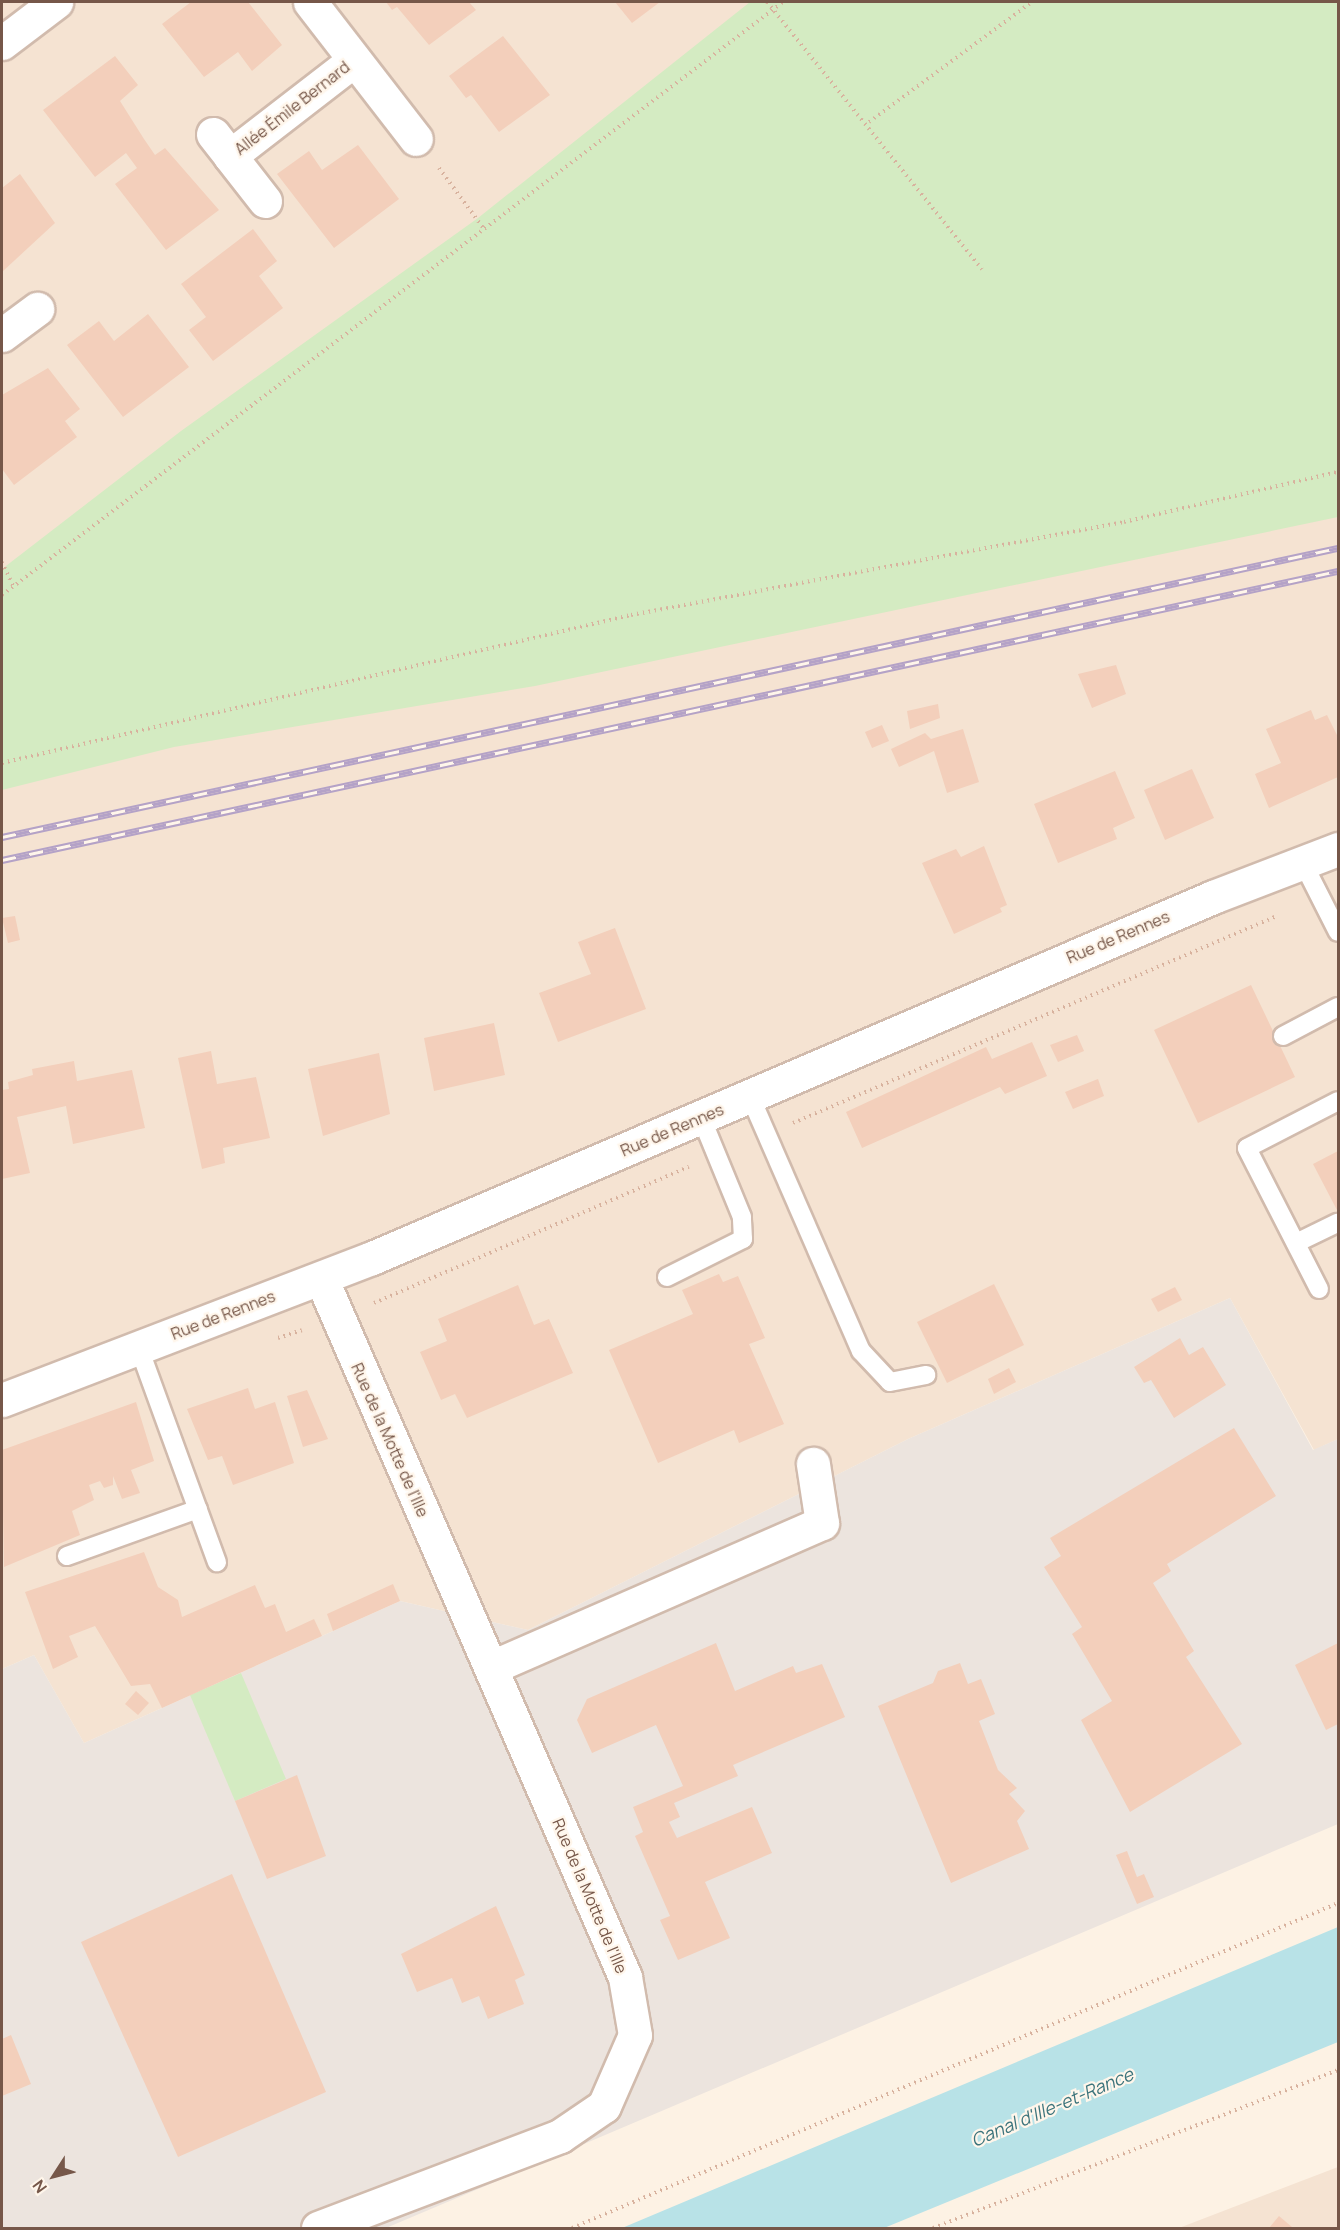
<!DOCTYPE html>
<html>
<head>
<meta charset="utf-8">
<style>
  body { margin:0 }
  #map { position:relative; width:1340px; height:2230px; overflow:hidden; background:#fdf2e4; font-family:Manrope,sans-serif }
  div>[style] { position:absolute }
  .residential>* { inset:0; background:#f5e3d2 }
  .industrial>* { inset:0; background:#ece4de }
  .green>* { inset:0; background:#d4ebc2 }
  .water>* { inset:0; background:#b8e2e7 }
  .building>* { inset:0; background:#f3cfbb }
  .path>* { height:4px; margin-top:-2px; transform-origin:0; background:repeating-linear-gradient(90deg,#d8b29e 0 1.5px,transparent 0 6px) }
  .roads { filter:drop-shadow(2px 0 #d1bbad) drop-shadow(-2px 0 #d1bbad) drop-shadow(0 2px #d1bbad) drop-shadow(0 -2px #d1bbad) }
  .lane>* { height:18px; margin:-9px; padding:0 9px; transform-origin:9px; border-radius:9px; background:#fff }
  .street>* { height:33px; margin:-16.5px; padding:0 16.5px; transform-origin:16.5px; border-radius:16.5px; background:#fff }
  .secondary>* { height:33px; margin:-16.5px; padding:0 16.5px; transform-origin:16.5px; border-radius:16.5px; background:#fff }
  .rail>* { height:7px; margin-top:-3.5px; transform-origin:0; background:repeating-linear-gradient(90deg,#fff6eb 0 14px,#b4a2c7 0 28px); box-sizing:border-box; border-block:2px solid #b4a2c7 }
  span { translate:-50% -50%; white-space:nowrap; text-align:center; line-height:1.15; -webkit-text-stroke:4.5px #fff6eb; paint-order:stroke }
  .street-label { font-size:16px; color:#765749 }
  .water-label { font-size:18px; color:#3c747c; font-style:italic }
  .frame { position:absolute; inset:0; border:3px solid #765749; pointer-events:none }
  .north { position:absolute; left:24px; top:2146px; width:60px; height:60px; -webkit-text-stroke:4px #fff6eb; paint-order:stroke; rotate:234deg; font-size:16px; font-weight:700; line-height:24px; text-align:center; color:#765749 }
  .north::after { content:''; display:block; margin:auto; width:21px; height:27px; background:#765749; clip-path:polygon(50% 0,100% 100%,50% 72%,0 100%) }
</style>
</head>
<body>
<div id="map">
  <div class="residential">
    <div style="clip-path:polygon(2px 2px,1338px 2px,1338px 1439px,1314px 1450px,1230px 1298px,908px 1439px,528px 1630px,400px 1601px,84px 1743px,34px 1655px,2px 1669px)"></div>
    <div style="clip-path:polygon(1338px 2167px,1338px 2228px,1179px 2228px)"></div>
  </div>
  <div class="industrial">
    <div style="clip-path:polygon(1230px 1298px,1313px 1450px,1338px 1439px,1338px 1824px,386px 2228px,2px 2228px,2px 1669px,34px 1655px,84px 1743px,400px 1601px,528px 1630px,908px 1439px)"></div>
  </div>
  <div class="green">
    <div style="clip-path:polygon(750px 2px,1338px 2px,1338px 517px,535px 686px,174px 747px,2px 790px,2px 569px,181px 431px,478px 218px)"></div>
    <div style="clip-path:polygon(241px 1673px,286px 1779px,235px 1801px,190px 1695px)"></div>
  </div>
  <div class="water">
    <div style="clip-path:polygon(1338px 1927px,1338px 2042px,884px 2228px,622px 2228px)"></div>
  </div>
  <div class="building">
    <div style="clip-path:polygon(191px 2px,248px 2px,282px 45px,252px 71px,238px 52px,204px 77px,162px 24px)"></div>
    <div style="clip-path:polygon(386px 2px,469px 2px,476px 10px,429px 45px,397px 7px,392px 10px)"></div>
    <div style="clip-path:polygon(615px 2px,660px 2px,632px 23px)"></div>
    <div style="clip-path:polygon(503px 36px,550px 95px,499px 132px,471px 95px,466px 98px,449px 76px)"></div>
    <div style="clip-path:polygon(115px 56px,138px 85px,120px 101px,144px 139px,155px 155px,165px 148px,219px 210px,166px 250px,115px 184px,137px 168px,126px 153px,95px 177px,43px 110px)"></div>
    <div style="clip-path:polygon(358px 145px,399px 199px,334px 248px,277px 174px,309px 151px,322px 170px)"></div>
    <div style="clip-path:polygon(20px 174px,55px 223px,2px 272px,2px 188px)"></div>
    <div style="clip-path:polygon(253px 229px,277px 261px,259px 276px,283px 308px,213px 361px,189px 330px,206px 317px,181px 284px)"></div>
    <div style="clip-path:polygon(148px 314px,189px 367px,123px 417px,67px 345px,99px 321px,114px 341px)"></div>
    <div style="clip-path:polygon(48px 368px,80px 409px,65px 421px,77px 437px,14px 485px,2px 469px,2px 395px)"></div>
    <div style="clip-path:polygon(1116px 665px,1126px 694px,1092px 708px,1078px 674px)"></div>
    <div style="clip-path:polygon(938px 704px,940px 718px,910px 729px,907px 711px)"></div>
    <div style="clip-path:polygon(1311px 710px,1315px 720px,1327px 715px,1338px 737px,1338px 777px,1269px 808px,1255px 774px,1281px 763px,1266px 729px)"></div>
    <div style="clip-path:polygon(882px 725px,889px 741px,872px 748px,865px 732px)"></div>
    <div style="clip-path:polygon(963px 729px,979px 782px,947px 793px,934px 751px,899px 767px,891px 749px,925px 733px,931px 739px)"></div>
    <div style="clip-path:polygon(1192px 769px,1214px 818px,1165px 840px,1144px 790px)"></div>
    <div style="clip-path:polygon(1115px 771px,1135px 818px,1113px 828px,1117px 839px,1058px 863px,1034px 804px)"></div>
    <div style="clip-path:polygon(984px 846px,1007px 905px,1000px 908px,1002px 912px,954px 934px,922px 863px,956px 849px,961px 857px)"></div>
    <div style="clip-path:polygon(15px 916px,20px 940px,8px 943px,2px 918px)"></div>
    <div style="clip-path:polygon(615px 928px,646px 1009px,558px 1042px,539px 993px,591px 974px,578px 942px)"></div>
    <div style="clip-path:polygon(1251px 985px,1295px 1077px,1198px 1123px,1154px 1030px)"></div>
    <div style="clip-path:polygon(494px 1023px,505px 1075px,434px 1091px,424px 1038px)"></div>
    <div style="clip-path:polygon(1077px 1035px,1084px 1051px,1058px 1062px,1050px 1045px)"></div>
    <div style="clip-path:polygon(1032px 1042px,1047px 1076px,1005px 1094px,1000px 1087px,862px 1148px,846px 1112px,986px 1047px,992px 1059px)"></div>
    <div style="clip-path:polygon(211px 1051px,217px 1084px,256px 1077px,270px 1138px,223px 1148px,225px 1163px,202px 1169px,178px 1058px)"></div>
    <div style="clip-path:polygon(379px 1053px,390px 1114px,323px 1136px,308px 1069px)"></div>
    <div style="clip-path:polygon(74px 1061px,77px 1081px,132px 1070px,145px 1128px,73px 1144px,66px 1106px,17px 1117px,30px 1173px,2px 1179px,2px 1090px,9px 1089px,8px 1082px,33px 1075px,32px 1069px)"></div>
    <div style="clip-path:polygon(1098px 1079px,1104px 1096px,1073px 1109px,1065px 1092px)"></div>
    <div style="clip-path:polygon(1338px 1151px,1338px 1212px,1313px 1164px)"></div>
    <div style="clip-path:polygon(719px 1274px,723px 1282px,738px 1276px,765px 1338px,749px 1344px,784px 1424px,739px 1443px,734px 1430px,658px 1463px,609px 1350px,693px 1314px,682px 1290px)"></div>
    <div style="clip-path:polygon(994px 1284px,1024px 1345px,947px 1383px,917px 1322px)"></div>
    <div style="clip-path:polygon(518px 1285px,534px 1325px,549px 1319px,573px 1373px,467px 1418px,455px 1394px,441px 1400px,420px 1352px,447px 1341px,438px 1319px)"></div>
    <div style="clip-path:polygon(1175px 1287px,1182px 1300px,1158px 1312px,1151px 1299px)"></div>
    <div style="clip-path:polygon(1180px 1338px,1189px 1355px,1203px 1347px,1226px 1385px,1174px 1418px,1151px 1380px,1144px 1383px,1134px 1367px)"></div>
    <div style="clip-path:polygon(1009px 1368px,1016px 1382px,994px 1394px,988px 1379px)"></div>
    <div style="clip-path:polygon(248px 1388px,255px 1409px,275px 1402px,294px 1463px,233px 1485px,222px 1456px,208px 1460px,187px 1409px)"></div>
    <div style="clip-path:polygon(307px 1390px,328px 1439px,303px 1447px,287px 1396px)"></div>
    <div style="clip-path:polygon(136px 1402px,154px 1461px,131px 1470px,140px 1493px,122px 1499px,113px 1476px,113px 1485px,104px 1488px,100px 1481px,89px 1485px,94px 1500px,72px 1511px,80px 1535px,4px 1567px,2px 1450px)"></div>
    <div style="clip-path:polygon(1234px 1428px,1276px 1496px,1167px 1564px,1171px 1571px,1153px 1583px,1194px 1651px,1186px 1657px,1242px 1744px,1130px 1812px,1081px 1720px,1112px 1701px,1072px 1634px,1082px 1627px,1044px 1567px,1061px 1556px,1050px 1538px)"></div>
    <div style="clip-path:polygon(144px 1552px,158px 1587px,178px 1600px,182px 1617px,255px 1585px,265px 1608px,275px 1604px,286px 1632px,314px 1619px,322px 1636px,162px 1708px,150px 1684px,131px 1686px,95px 1626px,69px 1636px,78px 1657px,53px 1669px,25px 1592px)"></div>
    <div style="clip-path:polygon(393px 1584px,400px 1601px,333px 1631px,327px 1614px)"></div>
    <div style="clip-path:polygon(716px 1643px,735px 1691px,793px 1666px,796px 1673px,822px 1664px,845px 1717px,733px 1765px,738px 1776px,674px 1803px,680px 1817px,669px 1822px,677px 1838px,752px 1807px,772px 1853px,705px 1882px,730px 1938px,678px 1960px,660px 1920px,670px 1916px,635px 1836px,643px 1832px,633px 1807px,683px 1786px,656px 1725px,592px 1753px,577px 1720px,587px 1699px)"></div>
    <div style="clip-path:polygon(1338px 1643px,1338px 1724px,1326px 1730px,1295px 1665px)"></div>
    <div style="clip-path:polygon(960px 1663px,968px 1684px,981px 1679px,995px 1714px,979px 1721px,998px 1770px,1017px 1788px,1009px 1794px,1025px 1811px,1017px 1821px,1029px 1849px,951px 1883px,878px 1706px,933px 1683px,938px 1671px)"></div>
    <div style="clip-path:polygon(136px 1691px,149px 1703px,138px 1715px,125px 1704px)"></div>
    <div style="clip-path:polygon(297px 1775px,326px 1856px,267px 1879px,235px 1801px)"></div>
    <div style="clip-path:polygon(1127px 1851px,1137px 1877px,1144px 1874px,1154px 1897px,1137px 1904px,1116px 1855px)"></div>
    <div style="clip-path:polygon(232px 1874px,326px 2092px,178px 2157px,81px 1942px)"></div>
    <div style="clip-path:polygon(496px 1906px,525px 1975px,515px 1980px,524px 2004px,488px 2019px,479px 1996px,462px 2003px,452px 1978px,417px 1992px,401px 1954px)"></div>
    <div style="clip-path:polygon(11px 2035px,31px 2084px,2px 2096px,2px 2039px)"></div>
    <div style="clip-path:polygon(1279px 2216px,1292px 2227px,1290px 2228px,1269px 2228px)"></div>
  </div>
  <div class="path">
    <div style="left:767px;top:2px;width:343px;rotate:51.2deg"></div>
    <div style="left:869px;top:122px;width:202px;rotate:-36.4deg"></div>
    <div style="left:439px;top:168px;width:76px;rotate:53.6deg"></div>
    <div style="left:2px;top:562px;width:26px;rotate:65deg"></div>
    <div style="left:2px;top:595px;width:981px;rotate:-37.21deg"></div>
    <div style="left:2px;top:763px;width:646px;rotate:-13.24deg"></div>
    <div style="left:631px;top:615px;width:502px;rotate:-10.68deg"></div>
    <div style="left:1124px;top:522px;width:220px;rotate:-13.2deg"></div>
    <div style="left:793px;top:1123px;width:526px;rotate:-23.16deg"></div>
    <div style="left:374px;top:1303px;width:343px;rotate:-23.4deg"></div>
    <div style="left:278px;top:1338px;width:25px;rotate:-18deg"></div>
    <div style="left:572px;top:2228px;width:832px;rotate:-22.99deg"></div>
    <div style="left:933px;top:2228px;width:435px;rotate:-21.3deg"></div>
  </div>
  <div class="roads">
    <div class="lane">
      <div style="left:1303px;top:863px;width:77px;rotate:63.1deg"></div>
      <div style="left:1283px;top:1036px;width:62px;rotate:-27.8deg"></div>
      <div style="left:750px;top:1096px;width:278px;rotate:66.5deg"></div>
      <div style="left:861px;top:1351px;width:42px;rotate:46.9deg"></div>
      <div style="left:890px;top:1382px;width:37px;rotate:-11deg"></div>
      <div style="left:1296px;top:1243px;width:46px;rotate:-26deg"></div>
      <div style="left:667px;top:1277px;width:85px;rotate:-26.6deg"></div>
      <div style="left:743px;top:1239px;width:22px;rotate:-93deg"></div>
      <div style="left:742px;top:1217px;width:108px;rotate:-112.3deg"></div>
      <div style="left:1319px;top:1289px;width:158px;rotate:-117.1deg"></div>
      <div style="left:1247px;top:1148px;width:102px;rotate:-27.3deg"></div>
      <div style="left:139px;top:1348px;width:228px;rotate:70deg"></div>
      <div style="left:67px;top:1556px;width:139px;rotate:-19.7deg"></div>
    </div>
    <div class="street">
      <div style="left:310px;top:2px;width:173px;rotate:52.3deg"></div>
      <div style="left:2px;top:43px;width:68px;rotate:-37.2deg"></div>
      <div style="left:213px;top:134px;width:28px;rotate:52deg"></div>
      <div style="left:230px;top:156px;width:157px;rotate:-37.7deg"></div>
      <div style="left:230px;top:156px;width:57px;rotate:52.1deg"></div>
      <div style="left:2px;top:335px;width:44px;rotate:-36.6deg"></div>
      <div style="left:492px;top:1667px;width:360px;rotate:-23.6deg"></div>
      <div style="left:822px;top:1523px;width:60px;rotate:-98.7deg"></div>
      <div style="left:318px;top:2228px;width:259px;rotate:-20.8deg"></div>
      <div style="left:560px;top:2136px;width:53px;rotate:-34.3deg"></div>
      <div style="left:604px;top:2106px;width:77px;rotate:-66.4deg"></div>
      <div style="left:635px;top:2035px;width:59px;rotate:-99.8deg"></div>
      <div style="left:625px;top:1977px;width:762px;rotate:-113.5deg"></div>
    </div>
    <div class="secondary">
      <div style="left:2px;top:1400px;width:396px;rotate:-21deg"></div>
      <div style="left:372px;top:1258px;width:915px;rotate:-23.23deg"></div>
      <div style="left:1213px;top:897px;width:134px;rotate:-21deg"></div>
    </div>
  </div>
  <div class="rail">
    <div style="left:2px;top:837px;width:1367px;rotate:-12.21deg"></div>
    <div style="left:2px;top:860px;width:1367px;rotate:-12.21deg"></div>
  </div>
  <div class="street-label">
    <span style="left:292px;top:108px;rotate:-38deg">Allée Émile Bernard</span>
    <span style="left:1118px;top:937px;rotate:-23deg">Rue de Rennes</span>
    <span style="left:672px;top:1130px;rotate:-23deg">Rue de Rennes</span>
    <span style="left:223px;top:1315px;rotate:-21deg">Rue de Rennes</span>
    <span style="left:390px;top:1440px;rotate:66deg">Rue de la Motte de l'Ille</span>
    <span style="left:590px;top:1896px;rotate:67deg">Rue de la Motte de l'Ille</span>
  </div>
  <div class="water-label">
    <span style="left:1052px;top:2107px;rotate:-23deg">Canal d'Ille-et-Rance</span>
  </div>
  <div class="frame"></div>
  <div class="north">N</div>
</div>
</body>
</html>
